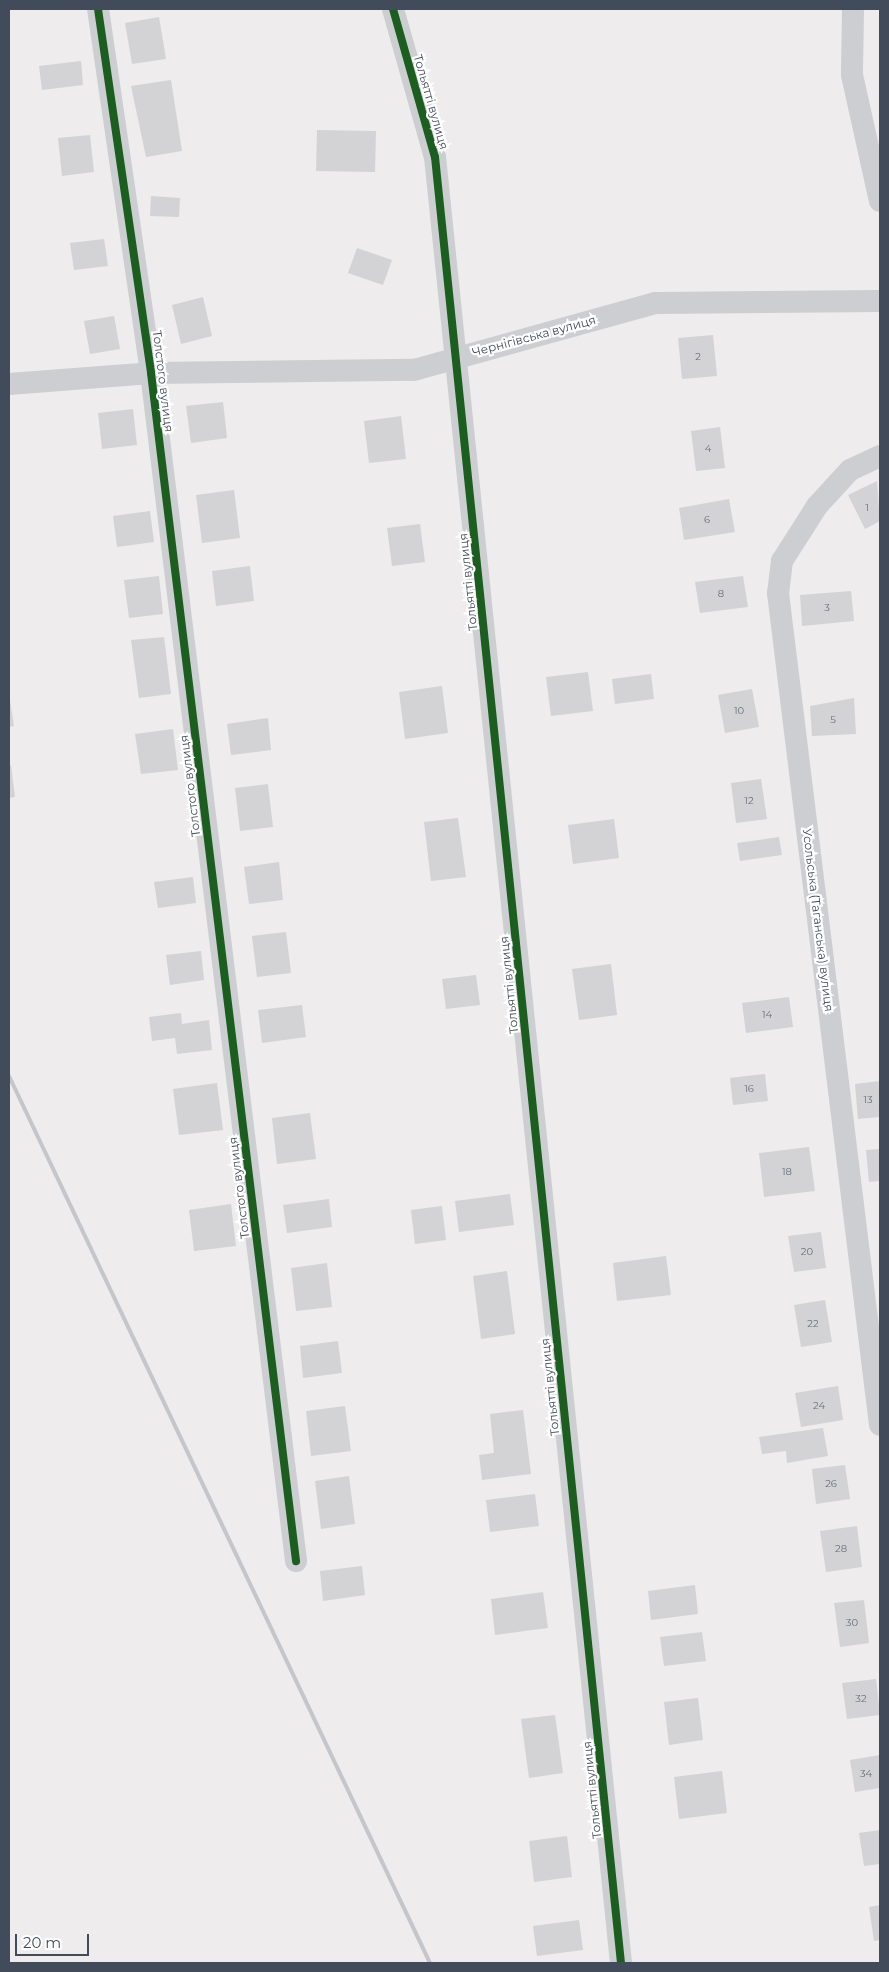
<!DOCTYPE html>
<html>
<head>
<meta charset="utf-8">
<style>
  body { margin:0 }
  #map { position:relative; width:889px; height:1972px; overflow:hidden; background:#eeecec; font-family:Montserrat,sans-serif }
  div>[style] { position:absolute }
  .building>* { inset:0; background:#d3d3d5 }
  .street>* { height:22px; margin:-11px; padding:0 11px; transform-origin:11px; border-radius:11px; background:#ccced2 }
  .rail>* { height:4px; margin:-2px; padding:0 2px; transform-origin:2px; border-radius:2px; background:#c4c6c9 }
  .cycleway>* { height:8px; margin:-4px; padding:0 4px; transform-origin:4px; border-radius:4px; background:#1b5e20 }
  span { translate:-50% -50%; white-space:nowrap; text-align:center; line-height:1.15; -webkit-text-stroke:4.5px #fff; paint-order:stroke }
  .number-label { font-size:10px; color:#686f7b }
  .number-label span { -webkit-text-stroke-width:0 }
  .street-label { font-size:12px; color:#424b5a }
  .frame { position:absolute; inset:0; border:10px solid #424b5a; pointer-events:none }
  .scale { position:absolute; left:15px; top:1934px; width:74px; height:22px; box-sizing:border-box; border:2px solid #424b5a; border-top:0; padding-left:6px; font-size:15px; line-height:18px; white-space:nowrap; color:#424b5a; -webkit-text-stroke:4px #fff; paint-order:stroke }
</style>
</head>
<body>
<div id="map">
  <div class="building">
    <div style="clip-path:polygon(159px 17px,166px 59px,132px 64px,125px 23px)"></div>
    <div style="clip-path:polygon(81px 61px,83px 85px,42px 90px,39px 66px)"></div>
    <div style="clip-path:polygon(171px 80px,182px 151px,146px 157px,131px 86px)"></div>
    <div style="clip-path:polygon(317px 130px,376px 131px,375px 172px,316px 171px)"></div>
    <div style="clip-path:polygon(90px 135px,94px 172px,62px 176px,58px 138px)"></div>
    <div style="clip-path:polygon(151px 196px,180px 198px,179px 217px,150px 216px)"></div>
    <div style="clip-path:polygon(104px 239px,108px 266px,74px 270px,70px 243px)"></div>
    <div style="clip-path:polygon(357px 248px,392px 260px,383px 285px,348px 273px)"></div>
    <div style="clip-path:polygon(203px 297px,212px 336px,181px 344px,172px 305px)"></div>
    <div style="clip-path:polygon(114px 316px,120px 349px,90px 354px,84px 321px)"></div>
    <div style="clip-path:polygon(713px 335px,717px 376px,682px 379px,678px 338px)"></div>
    <div style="clip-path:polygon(223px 402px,227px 438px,191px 443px,186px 406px)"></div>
    <div style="clip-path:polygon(133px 409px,137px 445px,102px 449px,98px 413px)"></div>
    <div style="clip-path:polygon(401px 416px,406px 459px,369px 463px,364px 421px)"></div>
    <div style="clip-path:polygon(720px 427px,725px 468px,696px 471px,691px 431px)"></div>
    <div style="clip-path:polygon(877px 481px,880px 521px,865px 529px,848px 495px)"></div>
    <div style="clip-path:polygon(234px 490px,240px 538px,202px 543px,196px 495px)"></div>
    <div style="clip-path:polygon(729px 499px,735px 532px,684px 540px,679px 508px)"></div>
    <div style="clip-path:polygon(150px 511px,154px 542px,117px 547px,113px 516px)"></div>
    <div style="clip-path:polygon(420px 524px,425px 562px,392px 566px,387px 528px)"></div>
    <div style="clip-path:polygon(250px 566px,254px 601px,216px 606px,212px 571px)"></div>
    <div style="clip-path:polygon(159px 576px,163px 614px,129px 618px,124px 580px)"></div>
    <div style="clip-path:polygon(743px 576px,748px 607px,700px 613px,695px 582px)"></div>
    <div style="clip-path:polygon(851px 591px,854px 621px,802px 626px,800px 595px)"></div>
    <div style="clip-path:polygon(164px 637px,171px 694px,139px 698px,131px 640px)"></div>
    <div style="clip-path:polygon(588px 672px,593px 711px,551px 716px,546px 677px)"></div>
    <div style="clip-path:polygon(651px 674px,654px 699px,615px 704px,612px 679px)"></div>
    <div style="clip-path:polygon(442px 686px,448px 733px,405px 739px,399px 692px)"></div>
    <div style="clip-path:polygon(752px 689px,759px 727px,725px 733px,718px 695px)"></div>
    <div style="clip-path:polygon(9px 694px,14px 726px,9px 727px)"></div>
    <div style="clip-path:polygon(854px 698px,856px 734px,812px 736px,810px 706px)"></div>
    <div style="clip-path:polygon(268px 718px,271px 750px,231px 755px,227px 724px)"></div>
    <div style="clip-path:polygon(173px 729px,178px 770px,141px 774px,135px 734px)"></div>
    <div style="clip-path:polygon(11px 765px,15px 797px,9px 798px,9px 766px)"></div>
    <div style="clip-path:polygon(761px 779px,767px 819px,736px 823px,731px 783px)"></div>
    <div style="clip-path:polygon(268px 784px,273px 827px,240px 831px,235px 788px)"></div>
    <div style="clip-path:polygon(458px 818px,466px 877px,431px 881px,424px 822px)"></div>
    <div style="clip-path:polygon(614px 819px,619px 858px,573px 864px,568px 825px)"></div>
    <div style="clip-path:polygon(779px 837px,782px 855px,740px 861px,737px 843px)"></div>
    <div style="clip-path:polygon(279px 862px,283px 900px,249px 904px,244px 867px)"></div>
    <div style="clip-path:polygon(193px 877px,196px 903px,158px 908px,154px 882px)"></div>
    <div style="clip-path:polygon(286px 932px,291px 973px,257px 977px,252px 936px)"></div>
    <div style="clip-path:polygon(201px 951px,204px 980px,170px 985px,166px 955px)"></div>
    <div style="clip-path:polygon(611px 964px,617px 1015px,579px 1020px,572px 969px)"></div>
    <div style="clip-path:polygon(476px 975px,480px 1005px,446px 1009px,442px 979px)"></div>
    <div style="clip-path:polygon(789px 997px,793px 1027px,746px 1033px,742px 1003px)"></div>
    <div style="clip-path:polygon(302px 1005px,306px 1037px,262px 1043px,258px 1010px)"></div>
    <div style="clip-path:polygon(181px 1013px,182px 1024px,209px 1020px,212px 1050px,177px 1054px,175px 1038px,152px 1041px,149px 1017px)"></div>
    <div style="clip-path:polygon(765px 1074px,768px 1101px,733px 1105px,730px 1078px)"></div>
    <div style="clip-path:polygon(880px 1081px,880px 1117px,858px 1119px,855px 1084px)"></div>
    <div style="clip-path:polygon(217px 1083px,223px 1130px,179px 1135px,173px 1089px)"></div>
    <div style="clip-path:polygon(310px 1113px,316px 1159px,277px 1164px,272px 1118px)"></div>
    <div style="clip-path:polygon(809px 1147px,815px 1191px,764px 1197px,759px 1153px)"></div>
    <div style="clip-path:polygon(880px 1149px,880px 1181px,869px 1182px,866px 1150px)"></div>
    <div style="clip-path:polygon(510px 1194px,514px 1225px,459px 1232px,455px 1201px)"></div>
    <div style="clip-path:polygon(329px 1199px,332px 1227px,287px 1233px,283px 1205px)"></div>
    <div style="clip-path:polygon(231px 1204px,236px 1246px,194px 1251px,189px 1210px)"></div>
    <div style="clip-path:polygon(442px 1206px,446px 1240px,415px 1244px,411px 1210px)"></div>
    <div style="clip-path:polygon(821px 1232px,826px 1268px,794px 1272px,788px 1236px)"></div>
    <div style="clip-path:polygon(666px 1256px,671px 1295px,617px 1301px,613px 1263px)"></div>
    <div style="clip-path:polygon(327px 1263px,332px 1307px,296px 1311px,291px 1268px)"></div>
    <div style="clip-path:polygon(507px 1271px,515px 1334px,481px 1339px,473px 1276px)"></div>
    <div style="clip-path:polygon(825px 1300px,832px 1342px,801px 1347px,794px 1305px)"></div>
    <div style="clip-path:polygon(338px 1341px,342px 1373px,303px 1378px,300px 1346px)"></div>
    <div style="clip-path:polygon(838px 1386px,843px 1420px,801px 1427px,795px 1393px)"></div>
    <div style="clip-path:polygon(345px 1406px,351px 1451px,311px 1456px,306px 1411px)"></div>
    <div style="clip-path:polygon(523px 1410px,531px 1474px,482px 1480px,479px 1455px,494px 1453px,490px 1414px)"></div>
    <div style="clip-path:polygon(823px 1428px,828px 1456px,787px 1463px,786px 1451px,762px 1454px,759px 1437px)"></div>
    <div style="clip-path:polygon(845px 1465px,850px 1499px,816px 1504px,812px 1469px)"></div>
    <div style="clip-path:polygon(349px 1476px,355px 1524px,321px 1529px,315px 1481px)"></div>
    <div style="clip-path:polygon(535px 1494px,539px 1526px,490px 1532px,486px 1500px)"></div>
    <div style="clip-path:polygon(857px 1526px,862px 1567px,826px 1572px,820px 1531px)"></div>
    <div style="clip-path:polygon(362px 1566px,365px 1595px,323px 1601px,320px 1571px)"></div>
    <div style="clip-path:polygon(695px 1585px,698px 1614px,651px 1620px,648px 1591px)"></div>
    <div style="clip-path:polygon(543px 1592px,548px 1628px,495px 1635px,491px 1599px)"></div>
    <div style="clip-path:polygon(864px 1600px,869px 1643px,840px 1647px,834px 1603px)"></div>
    <div style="clip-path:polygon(702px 1632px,706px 1661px,664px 1666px,660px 1637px)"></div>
    <div style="clip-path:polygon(876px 1679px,880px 1715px,847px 1719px,842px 1683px)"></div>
    <div style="clip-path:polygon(698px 1698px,703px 1740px,669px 1745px,664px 1702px)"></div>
    <div style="clip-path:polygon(555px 1715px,563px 1773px,529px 1778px,521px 1719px)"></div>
    <div style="clip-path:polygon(880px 1755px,880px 1788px,855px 1792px,850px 1760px)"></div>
    <div style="clip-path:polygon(722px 1771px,727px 1813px,679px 1819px,674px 1777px)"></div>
    <div style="clip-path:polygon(880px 1830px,880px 1864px,864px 1866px,859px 1833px)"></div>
    <div style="clip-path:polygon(567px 1836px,572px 1877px,534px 1882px,529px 1841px)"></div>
    <div style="clip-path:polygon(880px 1905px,880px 1940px,874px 1941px,869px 1907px)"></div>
    <div style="clip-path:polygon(579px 1920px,583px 1950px,537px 1956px,533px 1926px)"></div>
  </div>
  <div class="street">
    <div style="left:98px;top:9px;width:368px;rotate:81.7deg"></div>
    <div style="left:151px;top:373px;width:1197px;rotate:83.04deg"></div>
    <div style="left:393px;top:9px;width:154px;rotate:74.2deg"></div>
    <div style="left:435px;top:157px;width:1816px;rotate:84.12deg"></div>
    <div style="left:853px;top:9px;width:66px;rotate:90.9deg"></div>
    <div style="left:852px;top:75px;width:129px;rotate:77.5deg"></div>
    <div style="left:9px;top:384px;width:142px;rotate:-4.4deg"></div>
    <div style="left:151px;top:373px;width:263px;rotate:-0.7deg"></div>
    <div style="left:414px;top:370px;width:251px;rotate:-15.5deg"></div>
    <div style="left:656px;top:303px;width:224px;rotate:-0.5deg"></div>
    <div style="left:880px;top:456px;width:33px;rotate:155deg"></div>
    <div style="left:850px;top:470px;width:49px;rotate:132.5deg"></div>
    <div style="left:817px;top:506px;width:65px;rotate:122.5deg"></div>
    <div style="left:782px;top:561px;width:32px;rotate:97deg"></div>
    <div style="left:778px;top:593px;width:838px;rotate:83.01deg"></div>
  </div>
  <div class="rail">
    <div style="left:9px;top:1076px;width:982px;rotate:64.61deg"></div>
  </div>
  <div class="cycleway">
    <div style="left:98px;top:9px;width:368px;rotate:81.7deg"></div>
    <div style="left:151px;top:373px;width:1197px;rotate:83.04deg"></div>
    <div style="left:393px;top:9px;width:154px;rotate:74.2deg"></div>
    <div style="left:435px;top:157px;width:1816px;rotate:84.12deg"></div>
  </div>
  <div class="number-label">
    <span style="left:698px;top:357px">2</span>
    <span style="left:708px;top:449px">4</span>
    <span style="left:867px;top:508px">1</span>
    <span style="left:707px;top:520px">6</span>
    <span style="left:721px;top:594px">8</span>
    <span style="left:827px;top:608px">3</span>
    <span style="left:739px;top:711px">10</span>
    <span style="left:833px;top:720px">5</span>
    <span style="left:749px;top:801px">12</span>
    <span style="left:767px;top:1015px">14</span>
    <span style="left:749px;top:1089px">16</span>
    <span style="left:868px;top:1100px">13</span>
    <span style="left:787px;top:1172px">18</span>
    <span style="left:807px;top:1252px">20</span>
    <span style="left:813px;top:1324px">22</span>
    <span style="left:819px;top:1406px">24</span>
    <span style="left:831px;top:1484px">26</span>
    <span style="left:841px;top:1549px">28</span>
    <span style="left:852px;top:1623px">30</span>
    <span style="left:861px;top:1699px">32</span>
    <span style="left:866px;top:1774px">34</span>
  </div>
  <div class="street-label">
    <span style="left:431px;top:102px;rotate:74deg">Тольятті вулиця</span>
    <span style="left:534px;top:336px;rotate:-15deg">Чернігівська вулиця</span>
    <span style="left:163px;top:381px;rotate:83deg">Толстого вулиця</span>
    <span style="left:468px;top:582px;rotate:-96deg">Тольятті вулиця</span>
    <span style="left:190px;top:786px;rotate:-97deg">Толстого вулиця</span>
    <span style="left:818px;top:920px;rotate:83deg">Усольська (Таганська) вулиця</span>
    <span style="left:509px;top:985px;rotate:-96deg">Тольятті вулиця</span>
    <span style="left:239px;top:1188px;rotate:-97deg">Толстого вулиця</span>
    <span style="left:550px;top:1387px;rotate:-96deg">Тольятті вулиця</span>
    <span style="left:592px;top:1790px;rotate:-96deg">Тольятті вулиця</span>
  </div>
  <div class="frame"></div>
  <div class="scale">20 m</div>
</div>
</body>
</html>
